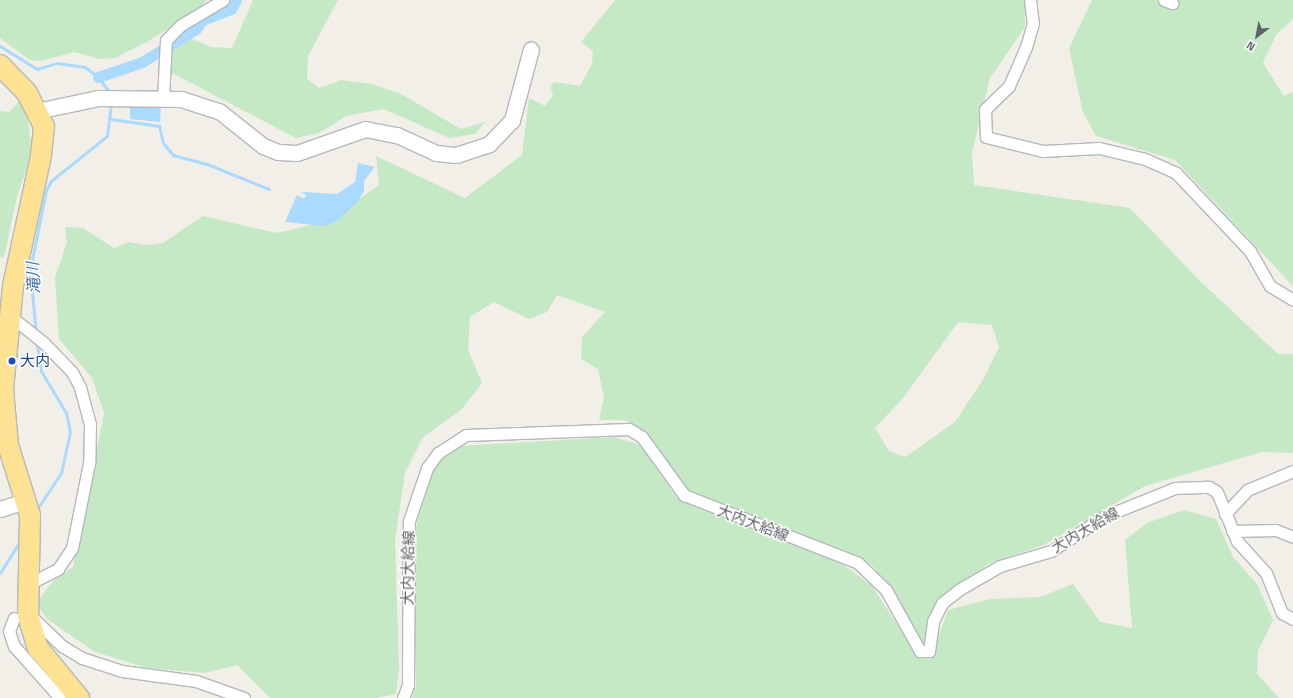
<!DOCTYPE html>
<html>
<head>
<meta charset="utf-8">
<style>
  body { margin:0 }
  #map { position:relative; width:1293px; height:698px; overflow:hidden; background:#f1efe8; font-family:"Space Grotesk","Noto Sans JP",sans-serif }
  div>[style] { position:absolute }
  .green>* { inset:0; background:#c5e8c5 }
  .water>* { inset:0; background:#aadaff }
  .stream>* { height:3px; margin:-1.5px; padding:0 1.5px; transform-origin:1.5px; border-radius:1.5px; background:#aadaff }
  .canal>* { height:11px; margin:-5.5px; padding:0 5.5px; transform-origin:5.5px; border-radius:5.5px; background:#aadaff }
  .roads { filter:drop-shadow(1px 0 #b5b8bc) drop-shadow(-1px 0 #b5b8bc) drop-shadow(0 1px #b5b8bc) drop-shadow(0 -1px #b5b8bc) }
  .street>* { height:11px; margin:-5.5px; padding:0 5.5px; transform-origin:5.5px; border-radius:5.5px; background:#fff }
  .secondary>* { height:15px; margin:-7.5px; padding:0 7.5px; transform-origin:7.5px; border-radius:7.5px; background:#fff }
  .highway>* { height:20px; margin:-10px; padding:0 10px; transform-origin:10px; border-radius:10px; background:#fde293 }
  .dots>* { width:11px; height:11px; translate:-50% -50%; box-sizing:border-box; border:2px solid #fff; border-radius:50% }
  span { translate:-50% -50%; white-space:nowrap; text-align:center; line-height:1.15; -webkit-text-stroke:3px #fff; paint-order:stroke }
  .transit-label { font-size:15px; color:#164399 }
  .left { translate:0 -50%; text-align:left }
  .street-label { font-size:15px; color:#5f6368 }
  .water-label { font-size:16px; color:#4174aa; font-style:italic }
  .north { position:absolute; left:1237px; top:16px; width:40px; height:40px; -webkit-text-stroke:3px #fff; paint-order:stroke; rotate:212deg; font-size:11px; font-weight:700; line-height:16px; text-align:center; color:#5f6368 }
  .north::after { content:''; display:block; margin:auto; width:14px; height:18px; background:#5f6368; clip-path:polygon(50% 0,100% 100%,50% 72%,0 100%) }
</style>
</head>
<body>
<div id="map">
  <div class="green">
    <div style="clip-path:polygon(0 0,206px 0,200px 9px,147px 42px,115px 58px,100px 59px,74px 52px,41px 61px,30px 60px,0 38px)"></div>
    <div style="clip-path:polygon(253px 0,338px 0,308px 56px,307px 79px,319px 88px,341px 80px,372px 84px,401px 94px,461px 129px,485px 122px,475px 134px,449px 138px,384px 109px,346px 116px,319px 133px,296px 138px,168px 71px,169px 51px,192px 39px,211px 47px,232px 48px)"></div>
    <div style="clip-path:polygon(evenodd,615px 0,1025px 0,1025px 27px,990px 78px,972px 152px,974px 185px,1130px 208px,1199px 280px,1278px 354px,1293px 354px,1293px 453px,1262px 452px,1145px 486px,1044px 545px,990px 563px,948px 591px,932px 609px,924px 643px,919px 640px,907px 615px,874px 567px,859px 556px,699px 498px,688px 489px,642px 430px,624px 420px,599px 420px,604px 397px,598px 369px,581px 359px,582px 337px,605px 312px,557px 295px,547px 312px,529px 319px,494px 302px,470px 317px,468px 350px,482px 383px,461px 410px,423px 437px,405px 473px,395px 540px,399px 670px,396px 694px,376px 698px,270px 698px,237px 665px,205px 673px,147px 668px,95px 652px,47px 619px,36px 603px,53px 581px,73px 567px,104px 413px,92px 378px,59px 339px,55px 278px,67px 242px,65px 227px,83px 228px,114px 248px,129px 242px,145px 245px,163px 243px,203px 216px,277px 233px,328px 221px,379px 185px,376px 156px,465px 198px,522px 155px,529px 98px,545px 106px,553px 96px,550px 86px,555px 82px,580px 86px,592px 64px,593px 51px,581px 42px,615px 0,958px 322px,992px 325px,999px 347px,984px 378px,955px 422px,905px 457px,889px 451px,875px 428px,904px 397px,958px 322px)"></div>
    <div style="clip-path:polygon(1092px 0,1293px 0,1293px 19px,1276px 35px,1263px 63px,1284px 96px,1293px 92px,1293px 286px,1175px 160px,1096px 136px,1083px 112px,1069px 48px)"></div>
    <div style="clip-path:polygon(19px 101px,28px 121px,32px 152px,17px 197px,4px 257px,0 257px,0 111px,9px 112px)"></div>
    <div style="clip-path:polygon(614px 437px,640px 445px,677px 498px,841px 563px,872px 586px,918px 656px,931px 657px,948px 610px,990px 599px,1040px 597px,1073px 584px,1100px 622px,1132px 628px,1125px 540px,1147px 523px,1184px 510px,1216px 519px,1233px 557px,1257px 584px,1273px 620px,1258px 651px,1257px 674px,1279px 698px,412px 698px,416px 686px,413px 536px,432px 473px,441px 459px,460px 446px)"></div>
  </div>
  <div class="water">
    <div style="clip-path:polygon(130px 106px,161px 106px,160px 122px,130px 119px)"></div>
    <div style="clip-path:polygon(358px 163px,375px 167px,364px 181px,364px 191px,358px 201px,339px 220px,325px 226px,285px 222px,297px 195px,304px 199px,306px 195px,301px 193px,305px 192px,337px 194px,355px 182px)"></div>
  </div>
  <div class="stream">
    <div style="left:0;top:46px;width:44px;rotate:31.9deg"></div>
    <div style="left:37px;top:69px;width:21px;rotate:-17deg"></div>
    <div style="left:57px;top:63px;width:28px;rotate:8deg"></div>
    <div style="left:85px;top:67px;width:16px;rotate:38deg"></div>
    <div style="left:98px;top:77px;width:20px;rotate:53deg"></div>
    <div style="left:111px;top:119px;width:49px;rotate:8.3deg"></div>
    <div style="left:159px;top:126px;width:17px;rotate:77deg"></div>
    <div style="left:163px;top:143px;width:16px;rotate:50deg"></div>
    <div style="left:173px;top:155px;width:35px;rotate:15deg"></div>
    <div style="left:207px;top:164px;width:67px;rotate:22deg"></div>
    <div style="left:36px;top:334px;width:64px;rotate:-95.4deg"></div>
    <div style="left:30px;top:270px;width:82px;rotate:-78.7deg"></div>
    <div style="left:46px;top:190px;width:10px;rotate:-61deg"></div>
    <div style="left:51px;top:181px;width:72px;rotate:-38.8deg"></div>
    <div style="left:107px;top:136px;width:33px;rotate:-83deg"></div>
    <div style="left:36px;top:339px;width:32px;rotate:81deg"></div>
    <div style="left:41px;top:371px;width:49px;rotate:59.2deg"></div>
    <div style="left:66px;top:413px;width:19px;rotate:78deg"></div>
    <div style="left:70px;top:432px;width:42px;rotate:102.4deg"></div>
    <div style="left:61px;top:473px;width:43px;rotate:123.7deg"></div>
    <div style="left:0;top:573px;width:39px;rotate:-58deg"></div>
  </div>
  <div class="canal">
    <div style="left:98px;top:77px;width:46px;rotate:-18.8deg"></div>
    <div style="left:142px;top:62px;width:63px;rotate:-31.4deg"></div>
    <div style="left:196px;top:29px;width:11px;rotate:-56deg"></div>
    <div style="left:202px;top:20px;width:31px;rotate:-21deg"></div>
    <div style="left:231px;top:9px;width:10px;rotate:-61deg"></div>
  </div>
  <div class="roads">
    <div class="street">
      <div style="left:1030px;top:0;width:23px;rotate:83deg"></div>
      <div style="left:1033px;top:23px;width:25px;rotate:106deg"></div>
      <div style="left:1026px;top:47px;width:43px;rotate:113.6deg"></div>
      <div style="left:1009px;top:86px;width:33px;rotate:136deg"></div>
      <div style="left:985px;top:109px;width:28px;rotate:88deg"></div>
      <div style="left:986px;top:137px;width:59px;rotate:13.8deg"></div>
      <div style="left:1043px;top:151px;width:56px;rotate:-3.1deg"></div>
      <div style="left:1099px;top:148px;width:47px;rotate:13.4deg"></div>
      <div style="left:1145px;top:159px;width:34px;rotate:24deg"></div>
      <div style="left:1176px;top:173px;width:108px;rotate:46.5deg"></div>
      <div style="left:1250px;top:251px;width:40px;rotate:60.3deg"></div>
      <div style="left:1270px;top:286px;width:27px;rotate:31deg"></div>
      <div style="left:1164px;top:0;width:9px;rotate:21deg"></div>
      <div style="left:163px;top:99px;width:59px;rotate:-87.1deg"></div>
      <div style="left:166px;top:40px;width:21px;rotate:-45deg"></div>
      <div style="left:181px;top:25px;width:49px;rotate:-30.8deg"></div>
      <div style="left:9px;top:315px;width:45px;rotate:38.7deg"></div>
      <div style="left:44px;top:343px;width:40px;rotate:46deg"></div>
      <div style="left:72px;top:372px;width:17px;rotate:62deg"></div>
      <div style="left:80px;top:387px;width:38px;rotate:75deg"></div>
      <div style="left:90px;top:424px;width:39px;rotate:91deg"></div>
      <div style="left:89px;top:463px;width:87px;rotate:101.3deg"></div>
      <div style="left:72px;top:548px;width:25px;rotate:124deg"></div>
      <div style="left:58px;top:569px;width:34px;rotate:153deg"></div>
      <div style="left:1225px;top:514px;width:33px;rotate:-47deg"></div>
      <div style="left:1247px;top:490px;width:50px;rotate:-22.4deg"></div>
      <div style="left:1232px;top:531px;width:44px;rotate:-1.3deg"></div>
      <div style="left:1276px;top:530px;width:18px;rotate:22deg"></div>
      <div style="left:32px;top:617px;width:42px;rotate:44deg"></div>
      <div style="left:62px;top:646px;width:23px;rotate:31deg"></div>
      <div style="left:82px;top:658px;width:42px;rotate:18deg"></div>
      <div style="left:122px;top:671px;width:75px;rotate:7.7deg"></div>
      <div style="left:196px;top:681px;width:51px;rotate:19.5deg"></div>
      <div style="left:14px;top:618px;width:14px;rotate:111deg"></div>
      <div style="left:9px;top:631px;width:16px;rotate:72deg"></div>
      <div style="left:14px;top:646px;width:69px;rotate:48.5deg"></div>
      <div style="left:403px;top:698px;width:14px;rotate:-69deg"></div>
      <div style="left:408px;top:685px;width:164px;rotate:-89.7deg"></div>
      <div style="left:409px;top:521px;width:56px;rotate:-71.2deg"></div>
      <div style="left:427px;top:468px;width:19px;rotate:-54deg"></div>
      <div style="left:438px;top:453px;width:33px;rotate:-33deg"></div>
      <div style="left:466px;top:435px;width:163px;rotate:-2.1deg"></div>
      <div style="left:629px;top:429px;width:15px;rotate:32deg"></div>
      <div style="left:642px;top:437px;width:72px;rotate:54.1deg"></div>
      <div style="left:684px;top:495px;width:187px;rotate:21.3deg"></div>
      <div style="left:858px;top:563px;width:39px;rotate:44deg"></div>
      <div style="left:886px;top:590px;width:70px;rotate:60.9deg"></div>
      <div style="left:920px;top:651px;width:9px"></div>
      <div style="left:929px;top:651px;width:30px;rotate:-82deg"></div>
      <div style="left:933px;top:621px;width:20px;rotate:-63deg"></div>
      <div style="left:942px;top:603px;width:23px;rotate:-38deg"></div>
      <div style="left:960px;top:589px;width:46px;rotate:-29.9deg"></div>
      <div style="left:1000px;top:566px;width:53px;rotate:-16.4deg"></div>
      <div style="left:1051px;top:551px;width:64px;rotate:-32.9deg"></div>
      <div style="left:1105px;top:516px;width:75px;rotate:-21.8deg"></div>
      <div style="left:1175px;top:488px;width:34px;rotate:-2deg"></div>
      <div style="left:1209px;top:487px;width:9px;rotate:32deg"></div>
      <div style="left:1217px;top:492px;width:53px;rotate:67.8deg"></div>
      <div style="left:1237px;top:541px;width:43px;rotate:47.8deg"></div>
      <div style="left:1266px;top:573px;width:43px;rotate:68.2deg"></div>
      <div style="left:1282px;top:613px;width:13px;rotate:29deg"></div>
    </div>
    <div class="secondary">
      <div style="left:37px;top:111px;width:62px;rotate:-12deg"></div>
      <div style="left:98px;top:98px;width:83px;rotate:0.7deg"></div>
      <div style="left:181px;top:99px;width:40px;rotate:18deg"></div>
      <div style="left:219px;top:111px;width:56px;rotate:38.5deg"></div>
      <div style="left:263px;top:146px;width:16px;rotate:22deg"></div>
      <div style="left:278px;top:152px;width:19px;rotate:3deg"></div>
      <div style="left:297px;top:153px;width:72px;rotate:-19.4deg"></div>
      <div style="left:365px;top:129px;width:33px;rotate:11deg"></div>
      <div style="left:397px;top:135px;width:43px;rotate:24.8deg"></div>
      <div style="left:436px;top:153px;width:20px;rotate:6deg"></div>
      <div style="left:456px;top:155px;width:35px;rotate:-18deg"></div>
      <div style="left:489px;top:144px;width:33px;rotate:-46deg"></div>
      <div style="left:512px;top:120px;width:73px;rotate:-75deg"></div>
      <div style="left:0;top:509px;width:28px;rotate:-18deg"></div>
    </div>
    <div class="highway">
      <div style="left:0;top:65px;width:39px;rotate:46deg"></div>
      <div style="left:27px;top:93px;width:38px;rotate:63deg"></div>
      <div style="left:44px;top:127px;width:29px;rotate:96deg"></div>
      <div style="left:41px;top:156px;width:133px;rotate:102.2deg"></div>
      <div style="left:13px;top:286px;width:103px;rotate:95.5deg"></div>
      <div style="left:3px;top:389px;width:56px;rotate:84.9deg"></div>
      <div style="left:8px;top:445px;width:73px;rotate:72.6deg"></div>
      <div style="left:30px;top:515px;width:101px;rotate:91.1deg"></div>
      <div style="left:28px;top:616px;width:34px;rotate:73deg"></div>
      <div style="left:38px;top:648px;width:65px;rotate:50.6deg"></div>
    </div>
  </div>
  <div class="dots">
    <div style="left:12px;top:361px;background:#1a4fb4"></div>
  </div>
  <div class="transit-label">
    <span class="left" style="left:20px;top:361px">大内</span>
  </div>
  <div class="street-label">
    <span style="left:753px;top:523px;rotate:21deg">大内大給線</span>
    <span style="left:1085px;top:530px;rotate:-30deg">大内大給線</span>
    <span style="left:408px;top:568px;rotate:-89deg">大内大給線</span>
  </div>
  <div class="water-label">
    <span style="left:34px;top:278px;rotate:-93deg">滝川</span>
  </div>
  <div class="north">N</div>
</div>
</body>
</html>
